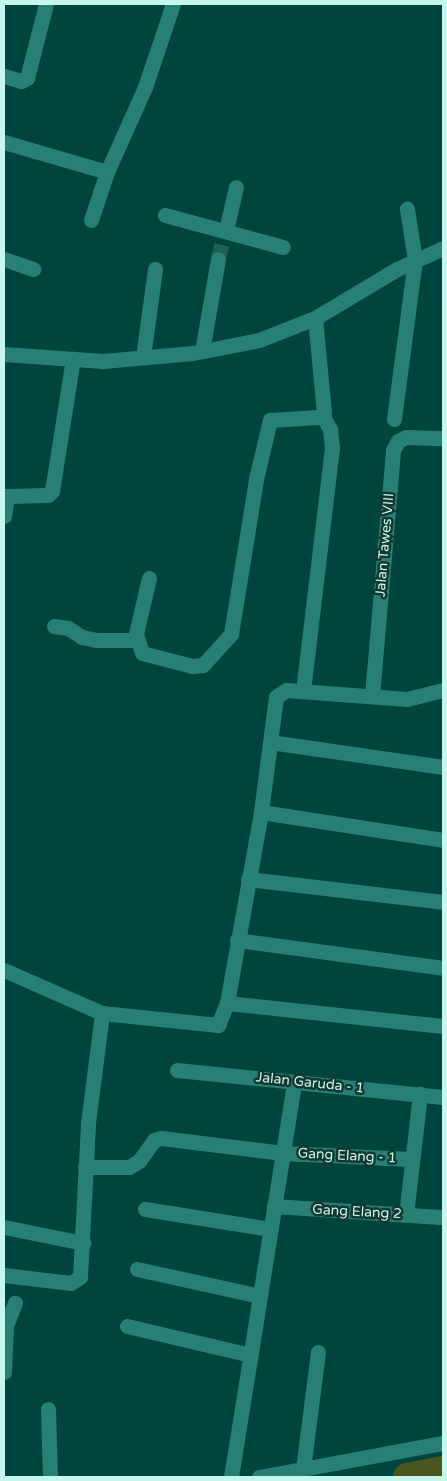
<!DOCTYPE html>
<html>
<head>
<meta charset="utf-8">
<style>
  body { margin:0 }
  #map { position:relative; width:447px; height:1481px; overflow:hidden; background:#00453d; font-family:"Varela Round",sans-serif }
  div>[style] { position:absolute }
  .river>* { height:28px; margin:-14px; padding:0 14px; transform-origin:14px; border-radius:14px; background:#49571f }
  .minor-tunnel>* { height:15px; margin-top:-7.5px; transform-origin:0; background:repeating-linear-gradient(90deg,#1e6057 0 15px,transparent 0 23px) }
  .minor>* { height:15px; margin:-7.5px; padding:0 7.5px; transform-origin:7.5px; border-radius:7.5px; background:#288074 }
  span { translate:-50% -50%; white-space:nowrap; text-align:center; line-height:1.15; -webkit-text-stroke:5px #143732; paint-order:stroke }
  .street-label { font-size:14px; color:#c5f7ed }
  .frame { position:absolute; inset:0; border:5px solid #c5f7ed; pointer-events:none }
</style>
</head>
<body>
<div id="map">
  <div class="river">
    <div style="left:407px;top:1477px;width:37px;rotate:-11deg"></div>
  </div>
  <div class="minor-tunnel">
    <div style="left:218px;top:259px;width:30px;rotate:-75deg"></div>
  </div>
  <div class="minor">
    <div style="left:4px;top:76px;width:18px;rotate:16deg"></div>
    <div style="left:21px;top:81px;width:7px;rotate:-27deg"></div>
    <div style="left:27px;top:78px;width:76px;rotate:-75.6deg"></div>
    <div style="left:4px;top:142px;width:107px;rotate:16.2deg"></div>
    <div style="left:107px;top:172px;width:93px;rotate:-65.9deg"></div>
    <div style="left:145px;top:87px;width:88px;rotate:-71.4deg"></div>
    <div style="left:165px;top:215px;width:122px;rotate:15.2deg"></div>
    <div style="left:91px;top:220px;width:51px;rotate:-71.6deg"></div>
    <div style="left:226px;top:230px;width:44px;rotate:-76.9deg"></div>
    <div style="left:4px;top:259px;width:31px;rotate:19deg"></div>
    <div style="left:202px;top:351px;width:93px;rotate:-80.1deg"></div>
    <div style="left:4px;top:354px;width:99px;rotate:4deg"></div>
    <div style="left:103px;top:361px;width:90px;rotate:-5.1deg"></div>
    <div style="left:193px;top:353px;width:67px;rotate:-11.1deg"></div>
    <div style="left:259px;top:340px;width:60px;rotate:-21.4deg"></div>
    <div style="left:315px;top:318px;width:96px;rotate:-30.9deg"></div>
    <div style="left:397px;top:269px;width:51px;rotate:-24.5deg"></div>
    <div style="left:143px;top:357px;width:89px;rotate:-82.2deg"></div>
    <div style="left:394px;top:419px;width:160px;rotate:-82.5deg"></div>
    <div style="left:415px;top:260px;width:52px;rotate:-98.9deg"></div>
    <div style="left:4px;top:516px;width:20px;rotate:-81deg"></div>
    <div style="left:7px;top:496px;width:41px;rotate:-1.4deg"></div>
    <div style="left:48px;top:495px;width:6px;rotate:-45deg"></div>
    <div style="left:52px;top:491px;width:134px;rotate:-81deg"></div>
    <div style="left:149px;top:578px;width:57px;rotate:103.1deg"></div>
    <div style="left:136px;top:634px;width:20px;rotate:72deg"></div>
    <div style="left:142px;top:653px;width:52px;rotate:14.6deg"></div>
    <div style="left:192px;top:666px;width:11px;rotate:-5deg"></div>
    <div style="left:203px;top:665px;width:42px;rotate:-47.9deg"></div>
    <div style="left:231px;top:634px;width:157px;rotate:-80.8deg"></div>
    <div style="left:256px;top:479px;width:61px;rotate:-76.7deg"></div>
    <div style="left:270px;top:420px;width:49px;rotate:-3.5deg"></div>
    <div style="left:319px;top:417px;width:6px;rotate:-39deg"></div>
    <div style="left:324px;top:413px;width:95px;rotate:-95.4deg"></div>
    <div style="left:54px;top:626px;width:14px;rotate:8deg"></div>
    <div style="left:68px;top:628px;width:17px;rotate:33deg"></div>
    <div style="left:82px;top:637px;width:14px;rotate:12deg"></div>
    <div style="left:96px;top:640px;width:41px"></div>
    <div style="left:303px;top:691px;width:245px;rotate:-83.2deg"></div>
    <div style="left:332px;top:448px;width:19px;rotate:-96deg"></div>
    <div style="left:330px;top:429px;width:16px;rotate:-120deg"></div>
    <div style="left:372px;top:696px;width:247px;rotate:-85.1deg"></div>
    <div style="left:393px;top:450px;width:10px;rotate:-61deg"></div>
    <div style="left:398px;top:441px;width:9px;rotate:-27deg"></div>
    <div style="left:406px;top:437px;width:37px;rotate:2deg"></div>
    <div style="left:270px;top:742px;width:175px;rotate:8.2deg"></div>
    <div style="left:261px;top:812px;width:184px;rotate:8.7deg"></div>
    <div style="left:248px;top:879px;width:196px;rotate:6.7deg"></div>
    <div style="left:237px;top:940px;width:208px;rotate:7.7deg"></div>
    <div style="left:4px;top:970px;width:107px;rotate:23.7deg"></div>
    <div style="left:102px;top:1013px;width:117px;rotate:5.9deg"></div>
    <div style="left:218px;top:1025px;width:24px;rotate:-68deg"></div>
    <div style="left:227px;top:1003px;width:194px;rotate:-79.9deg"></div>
    <div style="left:261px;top:812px;width:116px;rotate:-82.6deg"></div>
    <div style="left:276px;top:697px;width:12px;rotate:-35deg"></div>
    <div style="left:286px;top:690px;width:121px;rotate:4.3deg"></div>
    <div style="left:407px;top:699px;width:37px;rotate:-14deg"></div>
    <div style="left:227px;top:1003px;width:217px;rotate:6.1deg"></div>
    <div style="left:177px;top:1070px;width:267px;rotate:5.8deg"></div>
    <div style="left:85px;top:1167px;width:44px"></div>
    <div style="left:129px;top:1167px;width:12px;rotate:-31deg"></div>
    <div style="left:139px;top:1161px;width:26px;rotate:-54deg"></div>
    <div style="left:154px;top:1140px;width:7px;rotate:-16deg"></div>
    <div style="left:161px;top:1138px;width:123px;rotate:7deg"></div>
    <div style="left:283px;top:1153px;width:128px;rotate:2.7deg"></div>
    <div style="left:274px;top:1206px;width:166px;rotate:3.8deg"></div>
    <div style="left:145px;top:1209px;width:127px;rotate:9.1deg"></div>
    <div style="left:406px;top:1215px;width:122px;rotate:-83.4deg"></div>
    <div style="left:4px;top:1227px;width:81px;rotate:11.4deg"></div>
    <div style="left:137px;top:1269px;width:126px;rotate:12.4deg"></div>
    <div style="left:4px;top:1275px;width:67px;rotate:6.8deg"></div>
    <div style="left:71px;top:1283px;width:11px;rotate:-34deg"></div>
    <div style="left:80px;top:1277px;width:154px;rotate:-87deg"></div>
    <div style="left:88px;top:1123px;width:111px;rotate:-82.7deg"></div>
    <div style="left:4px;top:1326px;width:2px"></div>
    <div style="left:6px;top:1326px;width:46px;rotate:92.5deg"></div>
    <div style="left:6px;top:1326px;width:25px;rotate:-69deg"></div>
    <div style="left:127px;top:1326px;width:127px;rotate:13.2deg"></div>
    <div style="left:48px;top:1409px;width:68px;rotate:88.3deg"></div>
    <div style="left:303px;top:1469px;width:118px;rotate:-82.7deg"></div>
    <div style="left:231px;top:1477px;width:400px;rotate:-80.9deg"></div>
    <div style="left:259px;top:1477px;width:187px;rotate:-10.5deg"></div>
  </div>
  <div class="street-label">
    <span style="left:385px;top:545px;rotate:-85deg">Jalan Tawes VIII</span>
    <span style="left:310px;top:1083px;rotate:6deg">Jalan Garuda - 1</span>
    <span style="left:347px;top:1156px;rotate:3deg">Gang Elang - 1</span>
    <span style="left:357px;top:1212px;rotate:3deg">Gang Elang 2</span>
  </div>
  <div class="frame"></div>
</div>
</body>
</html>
